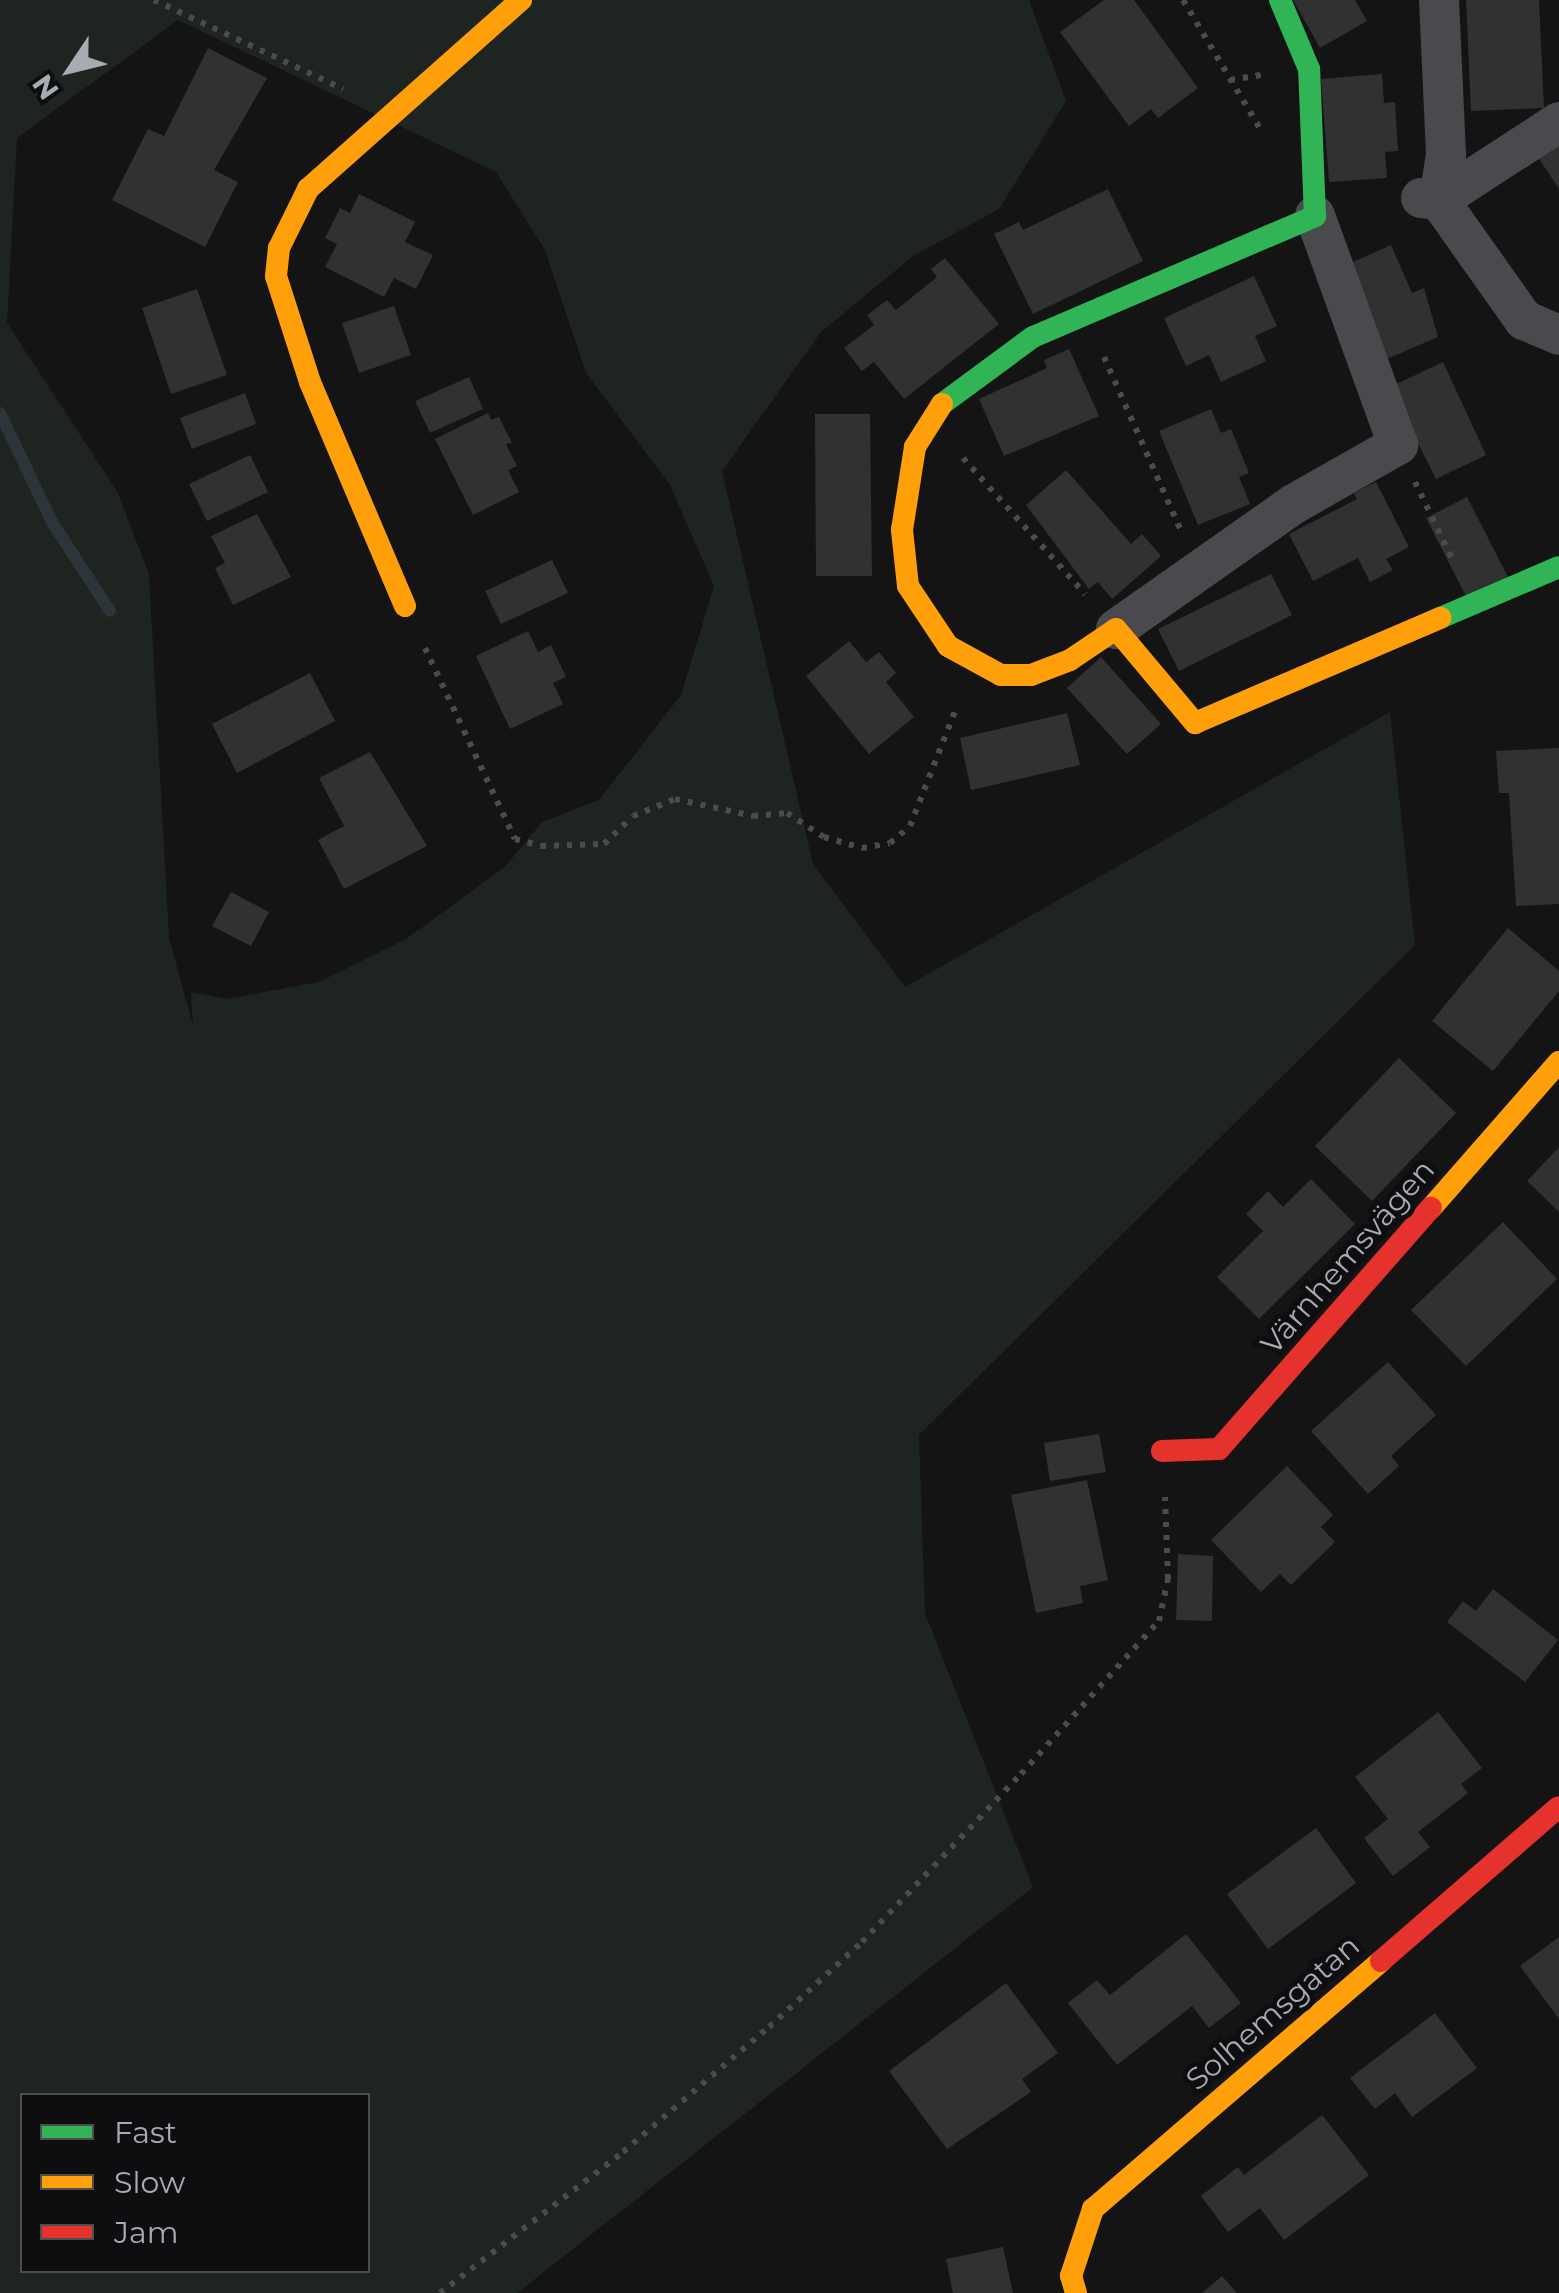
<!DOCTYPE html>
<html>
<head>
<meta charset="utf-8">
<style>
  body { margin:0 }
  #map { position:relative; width:1559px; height:2293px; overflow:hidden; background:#141414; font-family:Montserrat,sans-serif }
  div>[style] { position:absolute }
  .green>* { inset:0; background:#1e241f }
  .stream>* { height:12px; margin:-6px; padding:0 6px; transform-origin:6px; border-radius:6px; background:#2d353a }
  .building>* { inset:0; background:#303131 }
  .path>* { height:6px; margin-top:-3px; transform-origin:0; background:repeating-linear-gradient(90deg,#4a4b4d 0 5px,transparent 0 13px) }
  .street>* { height:40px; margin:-20px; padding:0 20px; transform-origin:20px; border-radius:20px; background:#494a4d }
  .fast>* { height:22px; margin:-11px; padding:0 11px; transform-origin:11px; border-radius:11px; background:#30b455 }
  .slow>* { height:22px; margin:-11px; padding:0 11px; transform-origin:11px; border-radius:11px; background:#ff9f0a }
  .jam>* { height:22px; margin:-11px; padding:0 11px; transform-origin:11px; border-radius:11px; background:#e5322d }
  span { translate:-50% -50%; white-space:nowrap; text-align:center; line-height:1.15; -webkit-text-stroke:10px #0e0e10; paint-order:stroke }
  .street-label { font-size:30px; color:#a7abb3 }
  .legend { position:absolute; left:20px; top:2093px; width:350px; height:180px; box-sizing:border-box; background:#0e0e10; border:2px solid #4b4d51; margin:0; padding:12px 18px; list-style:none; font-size:30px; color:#a7abb3 }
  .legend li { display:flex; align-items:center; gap:20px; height:50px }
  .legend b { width:50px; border:2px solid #4b4d51 }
  .north { position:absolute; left:20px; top:20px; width:100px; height:100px; -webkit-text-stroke:8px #0e0e10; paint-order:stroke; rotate:235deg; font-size:28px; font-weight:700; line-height:40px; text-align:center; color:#a7abb3 }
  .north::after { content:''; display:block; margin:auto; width:35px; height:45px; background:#a7abb3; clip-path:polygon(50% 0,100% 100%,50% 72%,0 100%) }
</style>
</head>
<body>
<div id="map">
  <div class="green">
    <div style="clip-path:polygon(evenodd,0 0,1029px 0,1066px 101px,999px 209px,913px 256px,821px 332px,722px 471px,813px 864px,905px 987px,1390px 712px,1415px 945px,919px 1435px,925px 1613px,1033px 1887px,517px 2293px,0 2293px,0 0,178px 20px,496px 172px,545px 250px,586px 373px,670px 485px,714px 586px,681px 695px,599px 800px,542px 822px,505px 867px,406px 939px,319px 982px,227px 999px,191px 992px,193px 1025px,169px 938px,149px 574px,117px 491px,7px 323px,17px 138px,178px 20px,0 0,22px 2096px,368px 2096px,368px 2270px,22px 2270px,22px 2096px)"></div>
  </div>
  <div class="stream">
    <div style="left:0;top:413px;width:121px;rotate:64.5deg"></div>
    <div style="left:52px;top:522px;width:106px;rotate:56.9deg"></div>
  </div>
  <div class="building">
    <div style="clip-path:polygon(1104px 0,1134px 0,1198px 88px,1158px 118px,1151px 109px,1129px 126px,1060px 32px)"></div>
    <div style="clip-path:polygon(1293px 0,1355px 0,1367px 21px,1320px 48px)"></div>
    <div style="clip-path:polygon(1466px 0,1539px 0,1544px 108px,1471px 111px)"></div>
    <div style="clip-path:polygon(208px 48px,267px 78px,214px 170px,238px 182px,205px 247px,112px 200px,148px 129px,164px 136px)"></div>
    <div style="clip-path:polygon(1382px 74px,1384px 103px,1395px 102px,1398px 151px,1385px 152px,1387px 178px,1329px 182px,1321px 79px)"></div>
    <div style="clip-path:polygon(1559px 134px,1559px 189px,1534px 151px)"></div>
    <div style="clip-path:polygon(1108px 189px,1143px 261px,1033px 314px,994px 234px,1019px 222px,1023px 230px)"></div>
    <div style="clip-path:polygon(359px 194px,415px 222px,405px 242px,433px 255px,416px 289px,394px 278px,384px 297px,325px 267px,337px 244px,325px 238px,340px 208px,350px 213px)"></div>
    <div style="clip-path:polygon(1391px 245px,1412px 293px,1424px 288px,1438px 337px,1382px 361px,1340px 268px)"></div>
    <div style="clip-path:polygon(945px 258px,999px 324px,904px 399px,874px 362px,862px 371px,844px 348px,874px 325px,867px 315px,887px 300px,896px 310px,937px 277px,931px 269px)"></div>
    <div style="clip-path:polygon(1254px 276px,1277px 326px,1255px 336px,1266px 361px,1221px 382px,1209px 355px,1186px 366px,1164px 318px)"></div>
    <div style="clip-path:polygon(197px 289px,227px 375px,171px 394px,142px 308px)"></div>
    <div style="clip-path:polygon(394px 306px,411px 355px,359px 373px,342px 323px)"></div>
    <div style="clip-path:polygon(1069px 349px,1099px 416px,1004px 456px,979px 399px,1047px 368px,1044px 360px)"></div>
    <div style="clip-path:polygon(1443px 362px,1486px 455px,1436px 479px,1390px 387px)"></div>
    <div style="clip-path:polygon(469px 377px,483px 409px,430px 433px,415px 401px)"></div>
    <div style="clip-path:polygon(245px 393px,256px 424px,192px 449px,180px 418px)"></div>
    <div style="clip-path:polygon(1211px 409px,1221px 433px,1231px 429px,1249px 473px,1239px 477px,1250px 504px,1198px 525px,1159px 431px)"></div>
    <div style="clip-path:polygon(488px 413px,491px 420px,499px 417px,512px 443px,506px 444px,517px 466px,508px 470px,519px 492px,473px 515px,435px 439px)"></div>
    <div style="clip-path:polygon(815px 414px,870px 414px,872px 576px,816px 576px)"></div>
    <div style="clip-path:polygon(250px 455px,268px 492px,207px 521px,189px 484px)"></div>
    <div style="clip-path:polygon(1066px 470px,1131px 544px,1142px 534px,1161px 556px,1112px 599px,1098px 582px,1089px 589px,1026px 505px)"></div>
    <div style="clip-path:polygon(1376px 482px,1409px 547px,1386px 559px,1393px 570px,1370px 582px,1358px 558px,1313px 581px,1289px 534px,1357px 499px,1354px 493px)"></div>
    <div style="clip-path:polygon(1467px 497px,1509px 579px,1468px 600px,1426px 518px)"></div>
    <div style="clip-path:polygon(257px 514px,291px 577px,233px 605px,215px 568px,225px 563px,211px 536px)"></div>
    <div style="clip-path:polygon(552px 560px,568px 593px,501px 624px,485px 591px)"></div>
    <div style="clip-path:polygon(1271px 574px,1292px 615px,1179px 671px,1158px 629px)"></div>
    <div style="clip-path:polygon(528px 631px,538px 652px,551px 645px,566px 677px,553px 683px,563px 704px,510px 729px,476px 656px)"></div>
    <div style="clip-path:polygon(849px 641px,866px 662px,879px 652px,896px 673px,886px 682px,914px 717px,869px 754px,806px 676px)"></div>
    <div style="clip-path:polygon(1101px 657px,1161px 724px,1127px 754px,1067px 688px)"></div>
    <div style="clip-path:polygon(310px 673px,335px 721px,237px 773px,212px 724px)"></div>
    <div style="clip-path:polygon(1067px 713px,1080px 765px,971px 790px,960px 738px)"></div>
    <div style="clip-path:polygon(1559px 748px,1559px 904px,1516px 906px,1509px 793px,1499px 793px,1496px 751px)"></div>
    <div style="clip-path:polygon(370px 752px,427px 846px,344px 889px,318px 840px,344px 826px,319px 778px)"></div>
    <div style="clip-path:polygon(231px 892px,269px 912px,251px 946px,212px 926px)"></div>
    <div style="clip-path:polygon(1508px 928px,1559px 971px,1559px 991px,1493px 1071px,1432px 1021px)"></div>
    <div style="clip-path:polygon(1399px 1058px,1456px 1113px,1372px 1201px,1315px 1146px)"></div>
    <div style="clip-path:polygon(1559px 1147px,1559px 1212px,1527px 1181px)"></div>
    <div style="clip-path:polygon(1311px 1179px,1355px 1224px,1259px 1319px,1217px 1277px,1263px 1231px,1246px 1214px,1268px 1191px,1283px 1207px)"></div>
    <div style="clip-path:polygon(1503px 1222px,1557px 1279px,1466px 1366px,1411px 1310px)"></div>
    <div style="clip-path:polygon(1388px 1362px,1436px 1415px,1391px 1456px,1399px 1466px,1368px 1494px,1311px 1431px)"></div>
    <div style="clip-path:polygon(1099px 1434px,1106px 1472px,1050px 1481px,1044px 1443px)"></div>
    <div style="clip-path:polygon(1287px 1466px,1333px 1515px,1321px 1527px,1335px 1542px,1291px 1585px,1280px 1574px,1261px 1592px,1211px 1540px)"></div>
    <div style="clip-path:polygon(1087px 1480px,1108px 1580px,1080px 1586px,1083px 1603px,1036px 1613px,1011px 1495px)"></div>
    <div style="clip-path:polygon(1178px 1554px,1213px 1556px,1212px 1621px,1176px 1620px)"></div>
    <div style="clip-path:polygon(1493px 1589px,1558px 1640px,1525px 1682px,1447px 1622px,1463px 1601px,1476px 1611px)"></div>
    <div style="clip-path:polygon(1438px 1712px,1482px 1768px,1461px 1784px,1468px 1793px,1418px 1832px,1430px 1847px,1393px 1876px,1364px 1838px,1388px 1819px,1355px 1777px)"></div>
    <div style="clip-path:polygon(1316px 1828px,1356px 1883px,1268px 1949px,1227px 1894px)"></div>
    <div style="clip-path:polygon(1186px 1934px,1241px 2003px,1209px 2028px,1192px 2006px,1117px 2065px,1068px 2003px,1097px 1980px,1110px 1995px)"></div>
    <div style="clip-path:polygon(1559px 1937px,1559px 2019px,1520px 1966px)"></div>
    <div style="clip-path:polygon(1006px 1983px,1058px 2053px,1022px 2079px,1031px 2092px,947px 2149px,889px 2071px)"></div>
    <div style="clip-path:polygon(1435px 2013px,1477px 2068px,1412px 2117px,1395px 2093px,1375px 2109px,1350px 2078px)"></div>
    <div style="clip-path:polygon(1322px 2115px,1369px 2175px,1284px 2240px,1260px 2208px,1228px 2232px,1201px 2196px,1238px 2167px,1244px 2175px)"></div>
    <div style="clip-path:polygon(1003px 2247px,1013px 2293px,953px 2293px,946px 2259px)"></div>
    <div style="clip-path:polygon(1222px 2276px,1237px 2293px,1202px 2293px)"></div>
  </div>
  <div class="path">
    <div style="left:154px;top:0;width:209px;rotate:25.2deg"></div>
    <div style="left:1183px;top:0;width:154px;rotate:59.1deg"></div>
    <div style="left:1230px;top:80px;width:33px;rotate:-9deg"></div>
    <div style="left:1104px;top:357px;width:193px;rotate:66.1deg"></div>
    <div style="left:963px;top:458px;width:183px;rotate:48.1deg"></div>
    <div style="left:1415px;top:482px;width:88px;rotate:64.3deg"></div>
    <div style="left:425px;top:648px;width:211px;rotate:64.8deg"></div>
    <div style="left:515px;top:839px;width:27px;rotate:15deg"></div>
    <div style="left:541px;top:846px;width:63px;rotate:-1.8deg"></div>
    <div style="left:604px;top:844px;width:40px;rotate:-44deg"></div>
    <div style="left:633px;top:816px;width:45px;rotate:-22deg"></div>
    <div style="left:675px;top:799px;width:80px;rotate:12.3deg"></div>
    <div style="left:753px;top:816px;width:34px;rotate:-5deg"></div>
    <div style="left:787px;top:813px;width:44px;rotate:33deg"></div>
    <div style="left:824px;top:837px;width:40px;rotate:16deg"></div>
    <div style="left:862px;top:848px;width:28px;rotate:-10deg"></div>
    <div style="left:890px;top:843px;width:26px;rotate:-40deg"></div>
    <div style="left:910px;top:826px;width:129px;rotate:-68.6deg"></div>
    <div style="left:440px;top:2293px;width:231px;rotate:-37.6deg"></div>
    <div style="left:623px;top:2152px;width:192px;rotate:-40.6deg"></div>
    <div style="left:769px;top:2027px;width:126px;rotate:-42.4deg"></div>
    <div style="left:862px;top:1942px;width:231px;rotate:-46.6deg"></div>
    <div style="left:1021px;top:1774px;width:206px;rotate:-48deg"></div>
    <div style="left:1159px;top:1621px;width:43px;rotate:-77.9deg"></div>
    <div style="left:1168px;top:1579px;width:82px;rotate:-92.1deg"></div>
  </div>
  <div class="street">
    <div style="left:1421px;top:198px;width:18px;rotate:6deg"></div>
    <div style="left:1439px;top:200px;width:147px;rotate:54.7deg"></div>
    <div style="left:1524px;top:320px;width:38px;rotate:23deg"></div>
    <div style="left:1439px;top:200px;width:47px;rotate:-81.3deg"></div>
    <div style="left:1446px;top:154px;width:154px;rotate:-92.6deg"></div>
    <div style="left:1439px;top:200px;width:143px;rotate:-33deg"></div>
    <div style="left:1116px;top:629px;width:218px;rotate:-35.1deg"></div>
    <div style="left:1294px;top:504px;width:120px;rotate:-29.6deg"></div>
    <div style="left:1398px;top:445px;width:244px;rotate:-109.9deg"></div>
  </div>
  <div class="fast">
    <div style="left:942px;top:404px;width:113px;rotate:-36.4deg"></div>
    <div style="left:1033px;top:337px;width:307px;rotate:-23.2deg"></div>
    <div style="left:1315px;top:216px;width:147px;rotate:-92.3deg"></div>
    <div style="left:1309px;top:69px;width:75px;rotate:-112.8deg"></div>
    <div style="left:1440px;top:618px;width:129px;rotate:-23.2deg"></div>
  </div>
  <div class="slow">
    <div style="left:942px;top:404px;width:51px;rotate:122.1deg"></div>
    <div style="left:915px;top:447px;width:84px;rotate:98.9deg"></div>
    <div style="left:902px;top:530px;width:56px;rotate:83.9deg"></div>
    <div style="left:908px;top:586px;width:72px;rotate:56.3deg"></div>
    <div style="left:948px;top:646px;width:60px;rotate:28.7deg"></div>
    <div style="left:1001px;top:675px;width:30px"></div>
    <div style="left:1031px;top:675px;width:42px;rotate:-21deg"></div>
    <div style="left:1070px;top:660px;width:55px;rotate:-34deg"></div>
    <div style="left:1116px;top:629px;width:123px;rotate:50deg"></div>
    <div style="left:1195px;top:723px;width:267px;rotate:-23.2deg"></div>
    <div style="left:405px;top:606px;width:243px;rotate:-113deg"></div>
    <div style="left:310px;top:382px;width:111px;rotate:-107.8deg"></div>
    <div style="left:276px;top:276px;width:28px;rotate:-84deg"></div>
    <div style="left:279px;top:248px;width:66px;rotate:-63.8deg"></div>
    <div style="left:308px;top:189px;width:285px;rotate:-41.6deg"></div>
    <div style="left:1431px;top:1208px;width:194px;rotate:-48.8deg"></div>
    <div style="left:1076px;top:2293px;width:18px;rotate:-106deg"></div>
    <div style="left:1071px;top:2276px;width:71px;rotate:-71.8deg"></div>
    <div style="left:1093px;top:2209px;width:380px;rotate:-40.7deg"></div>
  </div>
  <div class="jam">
    <div style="left:1162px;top:1451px;width:57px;rotate:-2deg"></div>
    <div style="left:1219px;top:1449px;width:321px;rotate:-48.7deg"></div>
    <div style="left:1381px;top:1961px;width:235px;rotate:-40.9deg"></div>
  </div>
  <div class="street-label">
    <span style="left:1348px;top:1257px;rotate:-49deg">Värnhemsvägen</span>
    <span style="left:1273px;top:2013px;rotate:-41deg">Solhemsgatan</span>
  </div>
  <ul class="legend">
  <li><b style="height:12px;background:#30b455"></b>Fast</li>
  <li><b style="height:12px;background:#ff9f0a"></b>Slow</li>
  <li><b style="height:12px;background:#e5322d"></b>Jam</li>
  </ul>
  <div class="north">N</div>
</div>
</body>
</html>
